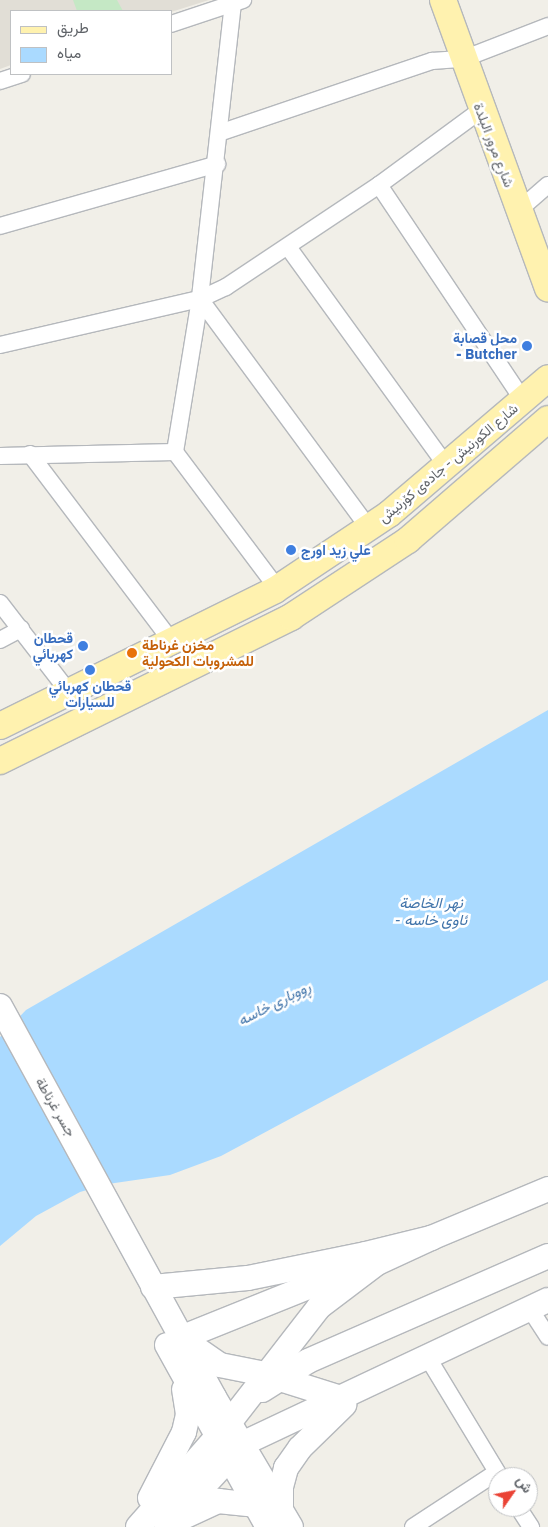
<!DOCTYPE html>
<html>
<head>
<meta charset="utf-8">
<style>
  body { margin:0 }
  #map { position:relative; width:548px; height:1527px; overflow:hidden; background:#f1efe8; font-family:"IBM Plex Sans",Vazirmatn,sans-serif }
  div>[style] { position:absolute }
  .education>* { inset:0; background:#e1ded6 }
  .green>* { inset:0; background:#c5e8c5 }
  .water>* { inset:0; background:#aadaff }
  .roads { filter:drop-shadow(1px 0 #b5b8bc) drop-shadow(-1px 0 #b5b8bc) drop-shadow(0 1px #b5b8bc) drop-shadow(0 -1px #b5b8bc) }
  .street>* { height:16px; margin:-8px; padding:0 8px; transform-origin:8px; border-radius:8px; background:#fff }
  .secondary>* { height:24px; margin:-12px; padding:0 12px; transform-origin:12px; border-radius:12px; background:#fff }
  .primary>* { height:26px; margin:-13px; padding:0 13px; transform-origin:13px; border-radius:13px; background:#fff2af }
  .dots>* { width:14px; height:14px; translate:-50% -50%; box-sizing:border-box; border:2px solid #fff; border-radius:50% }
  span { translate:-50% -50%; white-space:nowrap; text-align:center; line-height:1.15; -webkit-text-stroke:5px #fff; paint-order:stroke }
  .street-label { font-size:14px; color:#5f6368 }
  .shop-label { font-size:14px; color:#366cbe; font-weight:700 }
  .right { translate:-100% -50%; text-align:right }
  .left { translate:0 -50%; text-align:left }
  .food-label { font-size:14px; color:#c56008; font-weight:700 }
  .water-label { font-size:15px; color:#4174aa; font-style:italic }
  .legend { position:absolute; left:10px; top:10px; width:162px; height:65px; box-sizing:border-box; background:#fff; border:1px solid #bfc1c3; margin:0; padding:6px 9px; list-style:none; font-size:15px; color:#5f6368 }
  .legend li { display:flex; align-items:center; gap:10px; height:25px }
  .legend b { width:25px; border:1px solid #bfc1c3 }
  .north { position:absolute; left:488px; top:1467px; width:50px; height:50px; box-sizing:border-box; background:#fff; border:1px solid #bfc1c3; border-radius:50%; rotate:57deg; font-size:14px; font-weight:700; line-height:20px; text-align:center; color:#5f6368 }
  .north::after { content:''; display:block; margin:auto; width:18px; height:22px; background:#ea4335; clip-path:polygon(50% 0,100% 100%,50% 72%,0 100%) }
</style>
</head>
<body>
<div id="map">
  <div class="education">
    <div style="clip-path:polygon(0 0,209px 0,171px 12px,11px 11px,11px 65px,0 69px)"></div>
  </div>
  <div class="green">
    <div style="clip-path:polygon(73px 0,117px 0,123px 11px,77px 11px)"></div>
  </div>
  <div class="water">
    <div style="clip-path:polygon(548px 710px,548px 980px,221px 1156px,170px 1175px,108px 1184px,80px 1192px,36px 1216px,0 1246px,0 1037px,26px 1010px)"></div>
  </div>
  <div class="roads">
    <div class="street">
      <div style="left:233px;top:3px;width:298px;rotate:96.4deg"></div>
      <div style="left:200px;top:299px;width:155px;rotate:99.3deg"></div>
      <div style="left:175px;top:452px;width:170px;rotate:53.1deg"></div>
      <div style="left:171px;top:24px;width:76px;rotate:-18.4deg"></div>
      <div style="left:0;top:81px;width:23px;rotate:-18deg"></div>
      <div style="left:219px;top:133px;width:225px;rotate:-18.7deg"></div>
      <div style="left:432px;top:61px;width:31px;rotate:-4deg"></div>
      <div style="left:463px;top:59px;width:91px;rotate:-21.2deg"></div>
      <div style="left:379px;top:185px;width:259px;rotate:56.2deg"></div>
      <div style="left:519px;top:210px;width:38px;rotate:-41deg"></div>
      <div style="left:0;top:226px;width:226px;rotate:-15.9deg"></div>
      <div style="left:288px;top:247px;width:269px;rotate:54.1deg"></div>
      <div style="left:200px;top:299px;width:285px;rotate:53.6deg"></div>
      <div style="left:0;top:345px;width:205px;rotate:-13deg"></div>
      <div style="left:200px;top:299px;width:29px;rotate:-25deg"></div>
      <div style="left:226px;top:287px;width:184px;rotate:-33.7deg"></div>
      <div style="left:379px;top:185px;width:127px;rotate:-36.3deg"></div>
      <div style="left:30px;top:454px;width:236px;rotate:52.9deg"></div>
      <div style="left:0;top:456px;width:175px;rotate:-1.3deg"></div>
      <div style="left:0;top:603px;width:111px;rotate:52.3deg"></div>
      <div style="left:0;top:640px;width:24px;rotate:-28deg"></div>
      <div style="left:530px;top:1309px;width:33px;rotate:57deg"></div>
      <div style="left:428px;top:1358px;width:139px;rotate:58.8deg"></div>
      <div style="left:518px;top:1507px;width:24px;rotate:57deg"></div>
      <div style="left:413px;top:1527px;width:100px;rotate:-33.2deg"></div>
    </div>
    <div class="secondary">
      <div style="left:0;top:1006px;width:446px;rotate:61.3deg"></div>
      <div style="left:214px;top:1397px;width:151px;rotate:59.4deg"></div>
      <div style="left:153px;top:1287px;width:95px;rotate:-5.4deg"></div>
      <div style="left:248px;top:1278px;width:120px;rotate:-11.5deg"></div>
      <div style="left:366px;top:1254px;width:67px;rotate:-13.8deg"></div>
      <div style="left:431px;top:1238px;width:127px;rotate:-22.7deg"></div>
      <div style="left:167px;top:1345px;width:208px;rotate:61deg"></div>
      <div style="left:270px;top:1372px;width:9px;rotate:41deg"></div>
      <div style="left:277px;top:1378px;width:70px;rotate:17.4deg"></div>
      <div style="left:265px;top:1374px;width:46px;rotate:-168.7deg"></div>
      <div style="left:220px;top:1365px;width:47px;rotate:-145.3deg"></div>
      <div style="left:181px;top:1338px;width:185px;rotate:-21.9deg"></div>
      <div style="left:262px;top:1390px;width:54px;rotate:-32.2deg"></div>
      <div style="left:308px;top:1361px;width:262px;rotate:-23.6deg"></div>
      <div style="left:150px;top:1498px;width:74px;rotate:-62.7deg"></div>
      <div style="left:184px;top:1432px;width:18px;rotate:-77deg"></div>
      <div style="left:188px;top:1414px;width:25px;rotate:-99deg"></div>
      <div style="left:281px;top:1510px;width:23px;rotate:-90deg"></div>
      <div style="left:281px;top:1487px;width:20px;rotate:-75deg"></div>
      <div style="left:286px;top:1468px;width:24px;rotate:-55deg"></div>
      <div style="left:300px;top:1448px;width:62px;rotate:-44.3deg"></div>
      <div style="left:181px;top:1518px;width:41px;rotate:-24.7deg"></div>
      <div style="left:218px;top:1501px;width:37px;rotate:6deg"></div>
      <div style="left:138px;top:1527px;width:138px;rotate:-48.8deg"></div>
      <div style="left:229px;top:1423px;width:147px;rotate:-52.2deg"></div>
      <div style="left:319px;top:1307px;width:73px;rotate:-37.2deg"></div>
      <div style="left:377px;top:1263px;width:60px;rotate:-24.8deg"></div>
      <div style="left:166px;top:1527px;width:113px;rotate:-47.5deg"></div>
      <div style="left:242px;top:1444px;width:338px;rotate:-25.2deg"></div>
    </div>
    <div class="primary">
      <div style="left:443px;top:0;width:307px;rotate:70deg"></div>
      <div style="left:0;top:726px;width:307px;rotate:-26.3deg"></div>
      <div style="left:275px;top:590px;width:137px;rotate:-33.7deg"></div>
      <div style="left:389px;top:514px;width:209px;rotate:-40.5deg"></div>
      <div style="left:0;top:761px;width:325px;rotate:-26.3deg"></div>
      <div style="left:291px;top:617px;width:140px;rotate:-33.3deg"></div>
      <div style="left:408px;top:540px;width:185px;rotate:-40.8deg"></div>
    </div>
  </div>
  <div class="dots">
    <div style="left:527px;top:346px;background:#3f7fe0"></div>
    <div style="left:291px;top:550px;background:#3f7fe0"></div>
    <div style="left:83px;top:646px;background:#3f7fe0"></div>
    <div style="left:132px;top:653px;background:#e8710a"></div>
    <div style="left:90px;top:670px;background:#3f7fe0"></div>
  </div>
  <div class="street-label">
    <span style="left:494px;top:145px;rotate:69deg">شارع مرور البلدة</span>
    <span style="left:448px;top:463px;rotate:-40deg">شارع الكورنيش - جادەی کۆرنیش</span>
    <span style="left:56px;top:1107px;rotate:60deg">جسر غرناطة</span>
  </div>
  <div class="shop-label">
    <span class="right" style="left:517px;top:346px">محل قصابة<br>- Butcher</span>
    <span class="left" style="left:301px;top:550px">علي زيد اورج</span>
    <span class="right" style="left:73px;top:646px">قحطان<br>كهربائي</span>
    <span style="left:90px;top:694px">قحطان كهربائي<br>للسيارات</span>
  </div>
  <div class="food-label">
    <span class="left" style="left:142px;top:653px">مخزن غرناطة<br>للمشروبات الكحولية</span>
  </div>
  <div class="water-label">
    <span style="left:431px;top:911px">نهر الخاصة<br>- ئاوی خاسە</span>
    <span style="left:274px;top:1003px;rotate:-27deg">ڕووباری خاسە</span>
  </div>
  <ul class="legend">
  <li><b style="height:6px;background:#fff2af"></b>طريق</li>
  <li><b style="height:14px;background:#aadaff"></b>مياه</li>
  </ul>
  <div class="north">ش</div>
</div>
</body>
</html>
